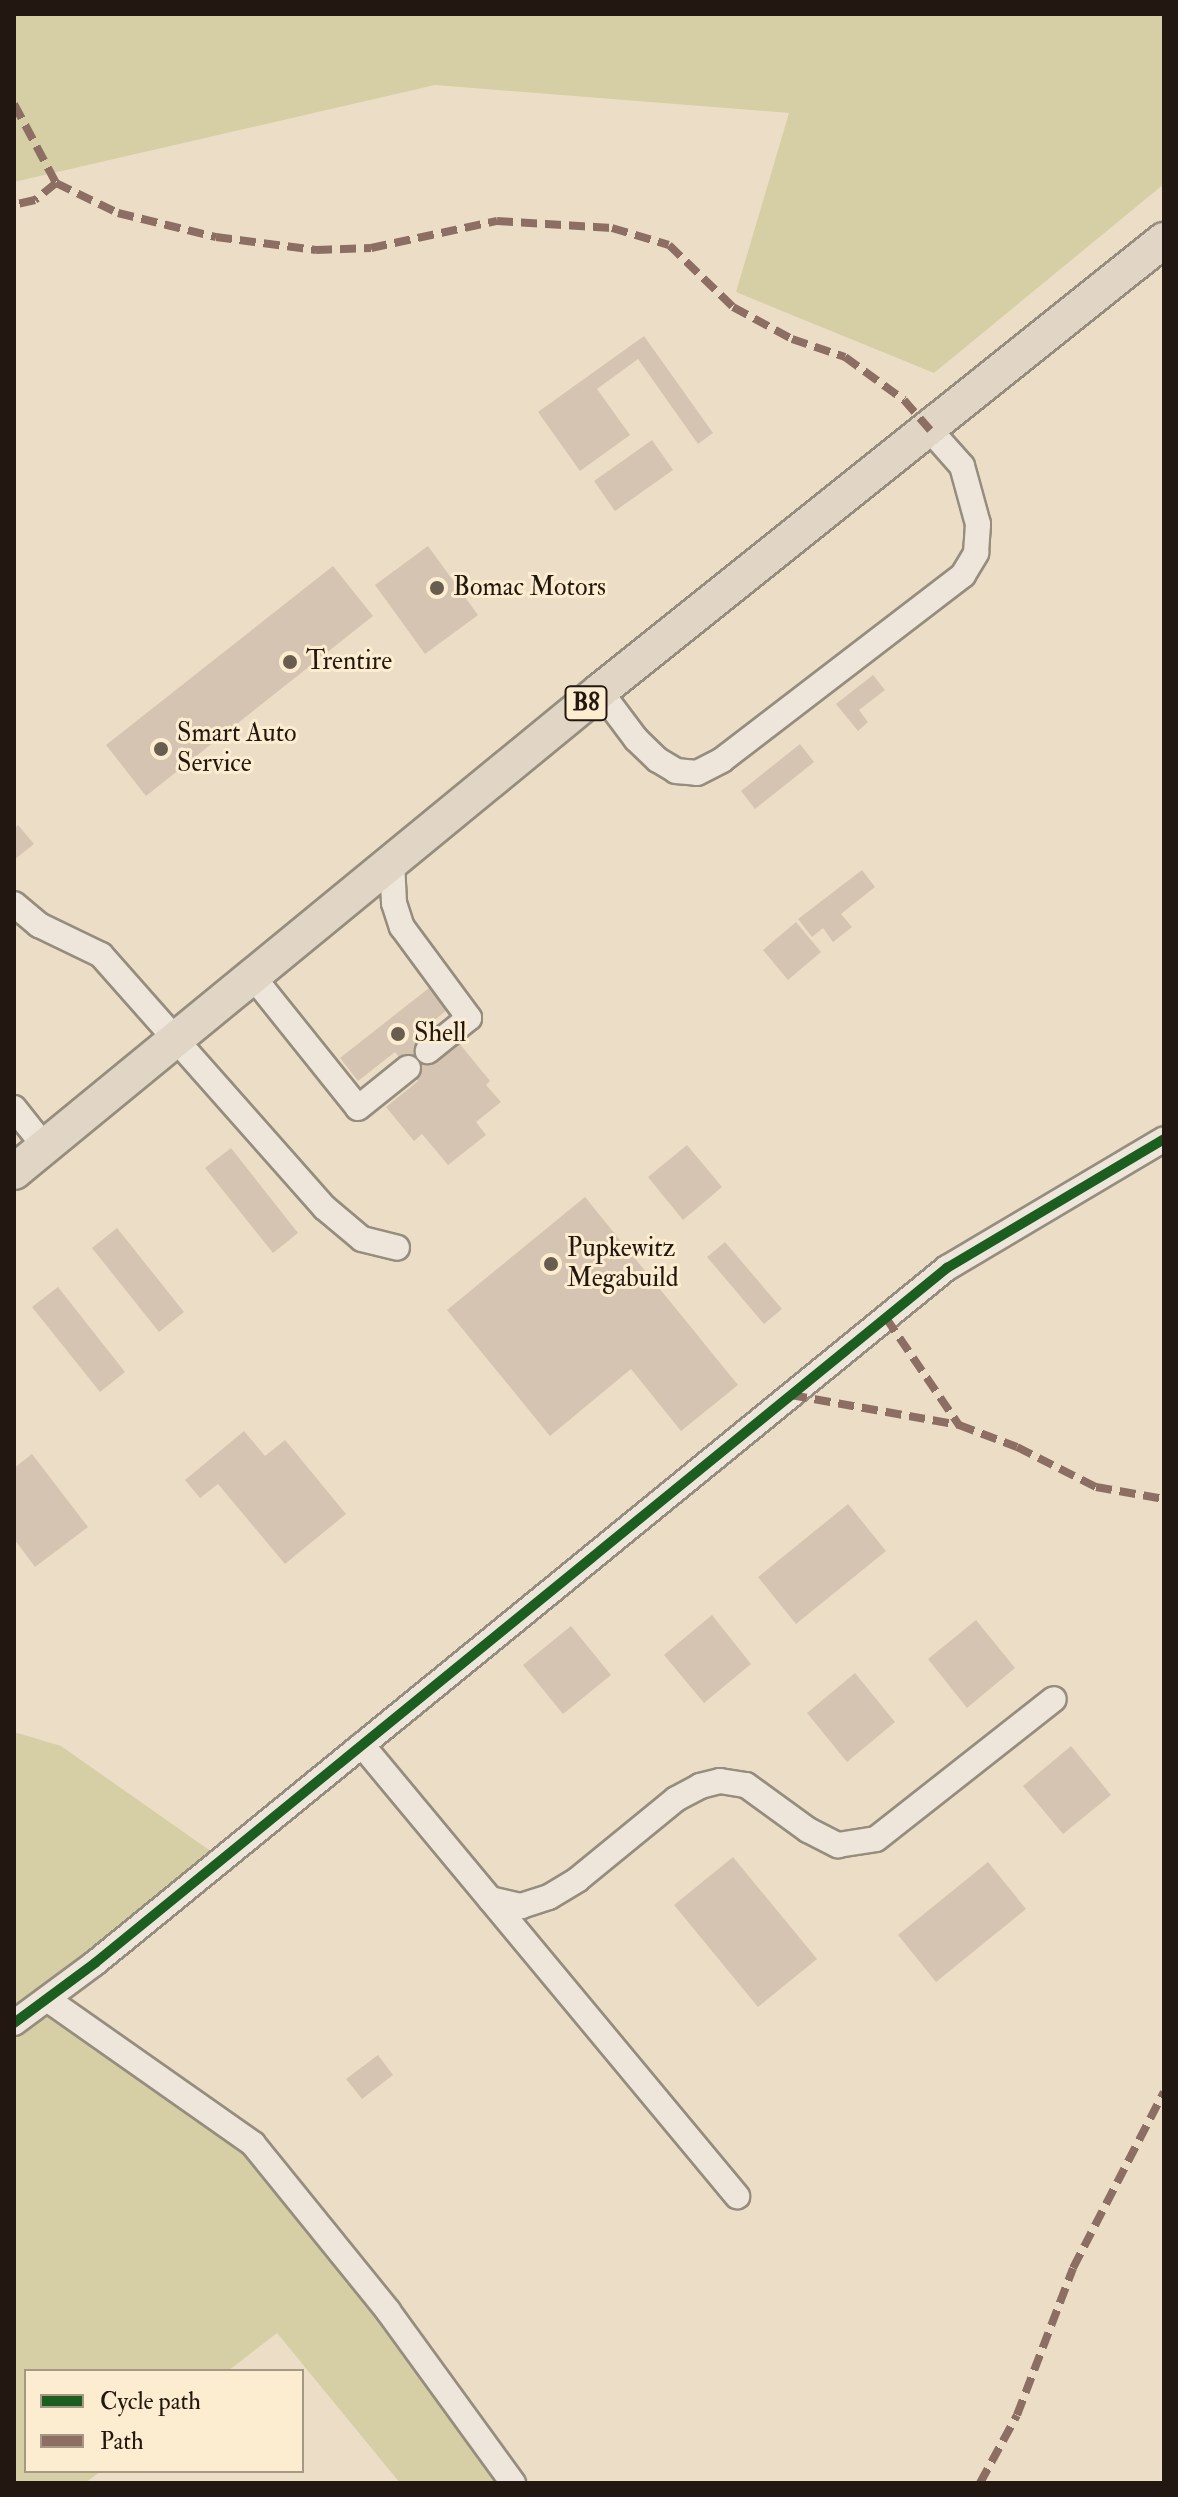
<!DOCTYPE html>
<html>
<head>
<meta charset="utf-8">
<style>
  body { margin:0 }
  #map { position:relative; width:1178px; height:2497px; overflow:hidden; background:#ecdec6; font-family:"IM FELL Double Pica",serif }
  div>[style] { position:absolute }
  .green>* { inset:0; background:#d6cfa5 }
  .building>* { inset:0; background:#d5c4b1 }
  .roads { filter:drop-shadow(2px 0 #968d7e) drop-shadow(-2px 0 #968d7e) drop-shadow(0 2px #968d7e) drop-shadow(0 -2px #968d7e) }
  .minor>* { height:24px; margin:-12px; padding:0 12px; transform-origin:12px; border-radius:12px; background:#eee6da }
  .highway>* { height:34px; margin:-17px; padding:0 17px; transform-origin:17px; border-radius:17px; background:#e1d6c5 }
  .quiet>* { height:8px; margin-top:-4px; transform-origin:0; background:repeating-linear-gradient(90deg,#8d6e63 0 16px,transparent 0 24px) }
  .cycleway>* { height:10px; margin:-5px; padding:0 5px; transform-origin:5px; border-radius:5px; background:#1b5e20 }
  .dots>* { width:22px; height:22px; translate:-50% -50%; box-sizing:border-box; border:4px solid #fcedd0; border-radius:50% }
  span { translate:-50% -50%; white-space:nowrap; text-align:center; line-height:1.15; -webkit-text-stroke:6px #fcedd0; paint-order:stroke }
  .shield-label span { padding:2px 6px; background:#fcedd0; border:2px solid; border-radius:6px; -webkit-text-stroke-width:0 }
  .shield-label { font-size:24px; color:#231811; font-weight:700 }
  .poi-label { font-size:26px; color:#231811 }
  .left { translate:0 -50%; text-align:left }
  .frame { position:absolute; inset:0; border:16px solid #231811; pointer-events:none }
  .legend { position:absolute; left:24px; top:2369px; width:280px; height:104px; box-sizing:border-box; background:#fcedd0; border:2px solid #a59884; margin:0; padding:10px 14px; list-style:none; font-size:24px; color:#231811 }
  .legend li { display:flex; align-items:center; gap:16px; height:40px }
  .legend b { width:40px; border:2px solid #a59884 }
</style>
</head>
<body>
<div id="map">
  <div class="green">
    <div style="clip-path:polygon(14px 14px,1164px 14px,1164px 184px,934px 373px,736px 292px,789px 113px,435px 85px,14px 182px)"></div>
    <div style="clip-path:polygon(14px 1732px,61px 1746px,222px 1859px,48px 1998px,253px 2144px,513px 2483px,400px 2483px,277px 2333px,228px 2371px,26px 2371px,26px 2471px,101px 2471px,85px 2483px,14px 2483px)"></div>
  </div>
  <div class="building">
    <div style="clip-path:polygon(644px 336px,713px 433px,698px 444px,638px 359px,597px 389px,630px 435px,580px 471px,538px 412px)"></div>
    <div style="clip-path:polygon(652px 440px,673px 470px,615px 511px,594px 481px)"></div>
    <div style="clip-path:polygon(428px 546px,478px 615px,425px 654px,375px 585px)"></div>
    <div style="clip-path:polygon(333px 566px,373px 616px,146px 796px,106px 745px)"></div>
    <div style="clip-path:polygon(873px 675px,885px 690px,859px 710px,868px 722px,858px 731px,836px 704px)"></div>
    <div style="clip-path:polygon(800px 744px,814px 762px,755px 809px,741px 791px)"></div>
    <div style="clip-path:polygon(18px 825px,34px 844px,14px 860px,14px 829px)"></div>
    <div style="clip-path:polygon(862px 870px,875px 887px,841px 914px,852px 927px,833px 942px,823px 928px,812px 937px,798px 919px)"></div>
    <div style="clip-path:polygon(796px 922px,821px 952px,788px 980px,763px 950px)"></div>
    <div style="clip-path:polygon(429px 988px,447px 1010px,416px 1035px,436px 1062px,459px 1043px,490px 1081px,486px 1085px,501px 1102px,476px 1122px,486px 1135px,448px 1165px,422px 1134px,414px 1141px,386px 1107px,418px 1081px,395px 1052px,358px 1081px,340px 1058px)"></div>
    <div style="clip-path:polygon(687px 1145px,722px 1187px,683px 1220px,648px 1177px)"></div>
    <div style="clip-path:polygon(231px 1148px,298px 1233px,273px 1253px,205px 1168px)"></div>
    <div style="clip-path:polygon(585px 1197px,738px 1385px,681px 1431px,631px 1369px,550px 1436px,447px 1310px)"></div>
    <div style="clip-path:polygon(117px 1228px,184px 1312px,159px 1332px,92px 1248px)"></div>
    <div style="clip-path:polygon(725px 1242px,782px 1309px,764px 1324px,707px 1257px)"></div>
    <div style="clip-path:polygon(58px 1287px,125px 1372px,100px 1392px,32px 1307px)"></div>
    <div style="clip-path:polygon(244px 1431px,265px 1456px,285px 1440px,346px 1514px,285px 1564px,218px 1484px,200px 1498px,185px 1480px)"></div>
    <div style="clip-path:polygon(32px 1454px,88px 1527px,35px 1567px,14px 1539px,14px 1468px)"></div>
    <div style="clip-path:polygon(848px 1504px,886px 1551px,796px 1624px,758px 1577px)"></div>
    <div style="clip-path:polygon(712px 1615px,751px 1664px,704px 1703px,664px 1655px)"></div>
    <div style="clip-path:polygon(976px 1620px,1015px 1668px,967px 1708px,928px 1659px)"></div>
    <div style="clip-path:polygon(571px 1626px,611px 1675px,563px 1714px,523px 1665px)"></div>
    <div style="clip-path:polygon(855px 1673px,895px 1722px,847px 1762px,807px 1713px)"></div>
    <div style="clip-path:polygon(1071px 1746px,1111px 1795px,1063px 1834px,1023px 1786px)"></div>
    <div style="clip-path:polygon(733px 1857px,817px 1959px,758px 2007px,674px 1905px)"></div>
    <div style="clip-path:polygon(988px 1862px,1026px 1909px,936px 1982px,898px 1935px)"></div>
    <div style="clip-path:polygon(378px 2055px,393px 2075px,362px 2099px,346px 2079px)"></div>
  </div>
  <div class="roads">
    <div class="minor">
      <div style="left:600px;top:691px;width:60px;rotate:53.1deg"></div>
      <div style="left:636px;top:739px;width:30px;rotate:44deg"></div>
      <div style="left:658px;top:760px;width:21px;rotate:31deg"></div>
      <div style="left:676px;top:771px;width:21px;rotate:5deg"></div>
      <div style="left:697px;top:773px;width:28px;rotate:-27deg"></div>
      <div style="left:722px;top:760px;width:304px;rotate:-37.5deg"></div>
      <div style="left:963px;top:575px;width:26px;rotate:-59deg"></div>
      <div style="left:976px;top:553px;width:29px;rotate:-86deg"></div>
      <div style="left:978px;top:524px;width:60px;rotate:-105.4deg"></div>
      <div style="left:962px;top:466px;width:48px;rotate:-131.6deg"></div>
      <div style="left:392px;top:862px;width:41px;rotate:87.2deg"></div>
      <div style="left:394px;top:903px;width:25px;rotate:72deg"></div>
      <div style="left:402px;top:927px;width:113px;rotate:53.6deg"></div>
      <div style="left:469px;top:1018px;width:53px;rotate:141.2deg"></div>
      <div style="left:14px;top:904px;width:33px;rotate:40deg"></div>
      <div style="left:39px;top:925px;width:69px;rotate:25.8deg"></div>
      <div style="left:101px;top:955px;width:338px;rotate:48.5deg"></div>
      <div style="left:325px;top:1208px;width:48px;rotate:40deg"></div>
      <div style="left:362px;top:1239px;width:36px;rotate:14deg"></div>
      <div style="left:254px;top:978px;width:166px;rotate:51.3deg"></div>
      <div style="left:358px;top:1108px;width:64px;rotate:-38.7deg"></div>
      <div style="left:14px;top:1108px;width:50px;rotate:51.5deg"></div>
      <div style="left:362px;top:1745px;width:587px;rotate:50.26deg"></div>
      <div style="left:490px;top:1899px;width:32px;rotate:13deg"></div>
      <div style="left:521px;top:1906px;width:29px;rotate:-18deg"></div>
      <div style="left:549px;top:1897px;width:33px;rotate:-31deg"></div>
      <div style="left:577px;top:1880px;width:128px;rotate:-39.3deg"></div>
      <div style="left:676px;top:1799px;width:27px;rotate:-28deg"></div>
      <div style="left:700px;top:1786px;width:21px;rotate:-14deg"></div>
      <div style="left:720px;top:1781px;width:26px;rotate:9deg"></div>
      <div style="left:746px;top:1785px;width:77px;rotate:36deg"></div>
      <div style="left:808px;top:1830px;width:34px;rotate:27deg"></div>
      <div style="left:838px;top:1845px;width:38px;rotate:-9deg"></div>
      <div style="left:876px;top:1839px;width:226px;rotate:-38.2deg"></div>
      <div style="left:47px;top:1999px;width:252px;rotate:35.1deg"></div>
      <div style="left:253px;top:2144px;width:215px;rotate:51deg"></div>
      <div style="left:388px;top:2311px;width:213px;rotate:54deg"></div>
      <div style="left:14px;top:2023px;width:101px;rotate:-36.5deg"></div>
      <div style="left:95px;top:1963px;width:1100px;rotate:-39.21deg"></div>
      <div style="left:947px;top:1268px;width:252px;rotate:-30.7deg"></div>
    </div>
    <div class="highway">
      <div style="left:14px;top:1172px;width:758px;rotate:-39.38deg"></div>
      <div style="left:600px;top:691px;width:722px;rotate:-38.65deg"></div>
    </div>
  </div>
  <div class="quiet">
    <div style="left:14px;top:104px;width:89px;rotate:62deg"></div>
    <div style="left:56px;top:183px;width:27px;rotate:141deg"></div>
    <div style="left:35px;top:200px;width:22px;rotate:167deg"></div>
    <div style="left:56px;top:183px;width:69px;rotate:25.8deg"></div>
    <div style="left:118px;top:213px;width:101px;rotate:13.8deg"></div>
    <div style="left:216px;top:237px;width:101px;rotate:7.4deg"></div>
    <div style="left:316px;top:250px;width:55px;rotate:-2.1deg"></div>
    <div style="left:371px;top:248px;width:129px;rotate:-12.1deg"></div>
    <div style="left:497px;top:221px;width:115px;rotate:3.5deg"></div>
    <div style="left:612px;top:228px;width:59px;rotate:16.6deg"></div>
    <div style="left:669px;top:245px;width:89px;rotate:44.1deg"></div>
    <div style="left:733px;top:307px;width:67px;rotate:28.5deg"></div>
    <div style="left:792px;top:339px;width:56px;rotate:18.8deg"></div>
    <div style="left:845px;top:357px;width:73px;rotate:36.1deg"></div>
    <div style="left:904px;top:400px;width:40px;rotate:49deg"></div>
    <div style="left:886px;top:1318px;width:130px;rotate:55.7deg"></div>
    <div style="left:959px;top:1425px;width:62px;rotate:20.8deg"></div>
    <div style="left:1017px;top:1447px;width:89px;rotate:26.9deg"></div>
    <div style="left:1096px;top:1487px;width:69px;rotate:10deg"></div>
    <div style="left:791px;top:1395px;width:171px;rotate:10.1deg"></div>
    <div style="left:980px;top:2483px;width:77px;rotate:-61.4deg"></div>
    <div style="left:1017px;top:2415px;width:157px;rotate:-69.1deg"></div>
    <div style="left:1073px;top:2268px;width:198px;rotate:-62.7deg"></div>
  </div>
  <div class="cycleway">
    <div style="left:14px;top:2023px;width:101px;rotate:-36.5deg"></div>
    <div style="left:95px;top:1963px;width:1100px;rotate:-39.21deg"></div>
    <div style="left:947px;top:1268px;width:252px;rotate:-30.7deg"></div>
  </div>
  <div class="dots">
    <div style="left:437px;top:588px;background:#695d50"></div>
    <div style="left:290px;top:662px;background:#695d50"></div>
    <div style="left:161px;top:749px;background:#695d50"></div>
    <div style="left:398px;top:1034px;background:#695d50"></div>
    <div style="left:551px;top:1264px;background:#695d50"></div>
  </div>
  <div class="shield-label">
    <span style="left:586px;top:703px">B8</span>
  </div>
  <div class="poi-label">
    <span class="left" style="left:453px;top:588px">Bomac Motors</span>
    <span class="left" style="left:306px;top:662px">Trentire</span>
    <span class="left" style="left:177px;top:749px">Smart Auto<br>Service</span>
    <span class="left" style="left:414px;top:1034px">Shell</span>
    <span class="left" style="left:567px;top:1264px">Pupkewitz<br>Megabuild</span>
  </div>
  <div class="frame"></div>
  <ul class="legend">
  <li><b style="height:10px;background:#1b5e20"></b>Cycle path</li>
  <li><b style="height:10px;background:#8d6e63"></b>Path</li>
  </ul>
</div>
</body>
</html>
